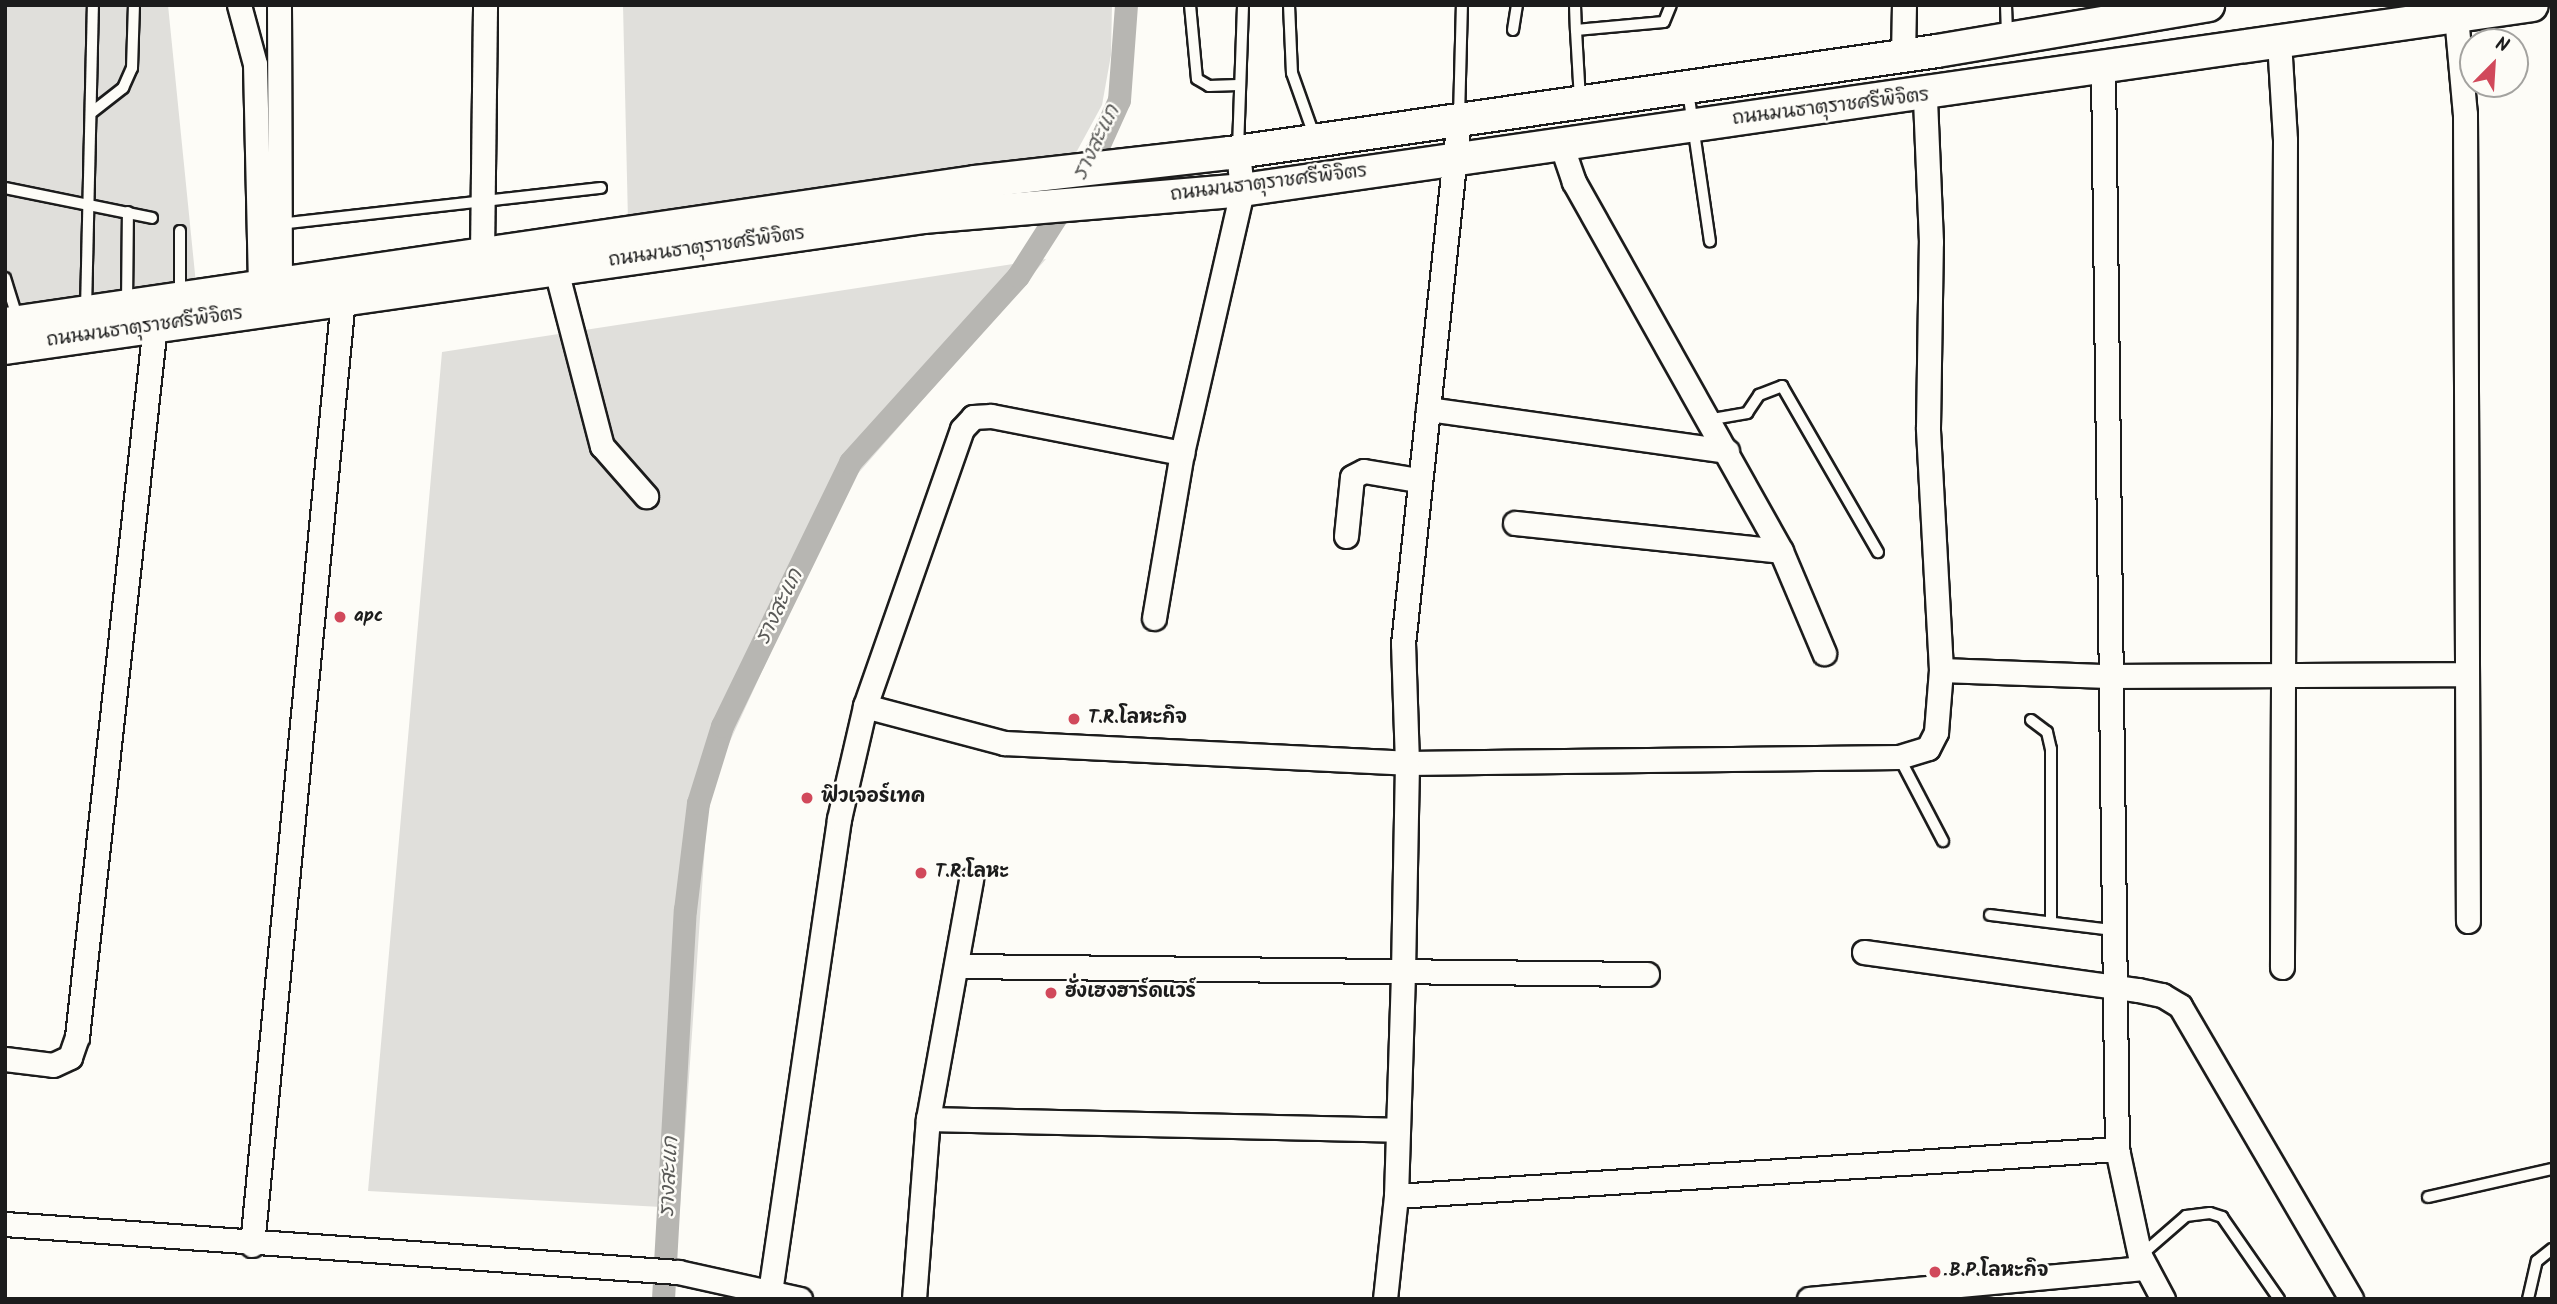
<!DOCTYPE html>
<html>
<head>
<meta charset="utf-8">
<style>
  body { margin:0 }
  #map { position:relative; width:2557px; height:1304px; overflow:hidden; background:#fdfcf7; font-family:Kalam,"Playpen Sans Thai",sans-serif }
  div>[style] { position:absolute }
  .green>* { inset:0; background:#e0dfdb }
  .canal>* { height:23px; margin:-11.5px; padding:0 11.5px; transform-origin:11.5px; border-radius:11.5px; background:#b7b6b2 }
  .roads { filter:drop-shadow(2px 0 #1c1c1c) drop-shadow(-2px 0 #1c1c1c) drop-shadow(0 2px #1c1c1c) drop-shadow(0 -2px #1c1c1c) }
  .lane>* { height:10px; margin:-5px; padding:0 5px; transform-origin:5px; border-radius:5px; background:#fdfcf7 }
  .street>* { height:23px; margin:-11.5px; padding:0 11.5px; transform-origin:11.5px; border-radius:11.5px; background:#fdfcf7 }
  .secondary>* { height:32px; margin:-16px; padding:0 16px; transform-origin:16px; border-radius:16px; background:#fdfcf7 }
  .dots>* { width:19px; height:19px; translate:-50% -50%; box-sizing:border-box; border:4px solid #fdfcf7; border-radius:50% }
  span { translate:-50% -50%; white-space:nowrap; text-align:center; line-height:1.15; -webkit-text-stroke:5px #fdfcf7; paint-order:stroke }
  .street-label { font-size:19px; color:#1c1c1c }
  .poi-label { font-size:19px; color:#1c1c1c; font-weight:700 }
  .left { translate:0 -50%; text-align:left }
  .water-label { font-size:21px; color:#5a5a58; font-style:italic }
  .frame { position:absolute; inset:0; border:7px solid #1c1c1c; pointer-events:none }
  .north { position:absolute; left:2459px; top:28px; width:70px; height:70px; box-sizing:border-box; background:#fdfcf7; border:2px solid #a3a29f; border-radius:50%; rotate:24deg; font-size:19px; font-weight:700; line-height:28px; text-align:center; color:#1c1c1c }
  .north::after { content:''; display:block; margin:auto; width:24px; height:32px; background:#d1495b; clip-path:polygon(50% 0,100% 100%,50% 72%,0 100%) }
</style>
</head>
<body>
<div id="map">
  <div class="green">
    <div style="clip-path:polygon(5px 5px,168px 5px,197px 294px,5px 319px)"></div>
    <div style="clip-path:polygon(623px 5px,1112px 5px,1111px 55px,1102px 105px,1071px 162px,628px 221px)"></div>
    <div style="clip-path:polygon(1046px 259px,847px 486px,709px 787px,680px 1208px,368px 1191px,442px 352px)"></div>
  </div>
  <div class="canal">
    <div style="left:663px;top:1299px;width:390px;rotate:-86.8deg"></div>
    <div style="left:685px;top:910px;width:108px;rotate:-83.1deg"></div>
    <div style="left:698px;top:803px;width:81px;rotate:-72.7deg"></div>
    <div style="left:722px;top:726px;width:293px;rotate:-64.1deg"></div>
    <div style="left:850px;top:462px;width:251px;rotate:-47.9deg"></div>
    <div style="left:1018px;top:276px;width:135px;rotate:-57.4deg"></div>
    <div style="left:1091px;top:162px;width:68px;rotate:-65.7deg"></div>
    <div style="left:1119px;top:100px;width:95px;rotate:-85.8deg"></div>
  </div>
  <div class="roads">
    <div class="lane">
      <div style="left:1190px;top:5px;width:74px;rotate:84.6deg"></div>
      <div style="left:1197px;top:79px;width:14px;rotate:30deg"></div>
      <div style="left:1209px;top:86px;width:29px;rotate:-2deg"></div>
      <div style="left:1289px;top:5px;width:68px;rotate:87.5deg"></div>
      <div style="left:1292px;top:73px;width:69px;rotate:70.5deg"></div>
      <div style="left:1575px;top:5px;width:25px;rotate:88deg"></div>
      <div style="left:2006px;top:5px;width:31px;rotate:88deg"></div>
      <div style="left:1513px;top:30px;width:25px;rotate:-81deg"></div>
      <div style="left:1688px;top:91px;width:152px;rotate:81.7deg"></div>
      <div style="left:1580px;top:100px;width:70px;rotate:-93.3deg"></div>
      <div style="left:1576px;top:30px;width:88px;rotate:-5.2deg"></div>
      <div style="left:1664px;top:22px;width:18px;rotate:-68deg"></div>
      <div style="left:91px;top:113px;width:41px;rotate:-38deg"></div>
      <div style="left:123px;top:88px;width:22px;rotate:-66deg"></div>
      <div style="left:132px;top:68px;width:63px;rotate:-88.2deg"></div>
      <div style="left:1459px;top:117px;width:112px;rotate:-88.5deg"></div>
      <div style="left:1238px;top:149px;width:144px;rotate:-88deg"></div>
      <div style="left:5px;top:188px;width:150px;rotate:11.5deg"></div>
      <div style="left:279px;top:224px;width:324px;rotate:-6.4deg"></div>
      <div style="left:5px;top:278px;width:44px;rotate:72.8deg"></div>
      <div style="left:180px;top:294px;width:63px;rotate:-90deg"></div>
      <div style="left:127px;top:303px;width:91px;rotate:-89.4deg"></div>
      <div style="left:86px;top:310px;width:305px;rotate:-88.7deg"></div>
      <div style="left:1707px;top:420px;width:41px;rotate:-9.9deg"></div>
      <div style="left:1747px;top:413px;width:22px;rotate:-56deg"></div>
      <div style="left:1759px;top:395px;width:25px;rotate:-21deg"></div>
      <div style="left:1782px;top:386px;width:192px;rotate:60deg"></div>
      <div style="left:2031px;top:720px;width:20px;rotate:37deg"></div>
      <div style="left:2047px;top:732px;width:17px;rotate:77deg"></div>
      <div style="left:2051px;top:749px;width:172px;rotate:90deg"></div>
      <div style="left:1899px;top:757px;width:95px;rotate:62.4deg"></div>
      <div style="left:1990px;top:915px;width:123px;rotate:7deg"></div>
      <div style="left:2428px;top:1197px;width:127px;rotate:-12.7deg"></div>
      <div style="left:2140px;top:1256px;width:61px;rotate:-41deg"></div>
      <div style="left:2186px;top:1216px;width:24px;rotate:-7deg"></div>
      <div style="left:2210px;top:1213px;width:13px;rotate:18deg"></div>
      <div style="left:2222px;top:1217px;width:100px;rotate:55.2deg"></div>
      <div style="left:2528px;top:1299px;width:39px;rotate:-77deg"></div>
      <div style="left:2537px;top:1261px;width:19px;rotate:-39deg"></div>
    </div>
    <div class="street">
      <div style="left:239px;top:5px;width:61px;rotate:74.8deg"></div>
      <div style="left:255px;top:64px;width:223px;rotate:88.7deg"></div>
      <div style="left:279px;top:5px;width:278px;rotate:89.8deg"></div>
      <div style="left:2456px;top:16px;width:98px;rotate:84.8deg"></div>
      <div style="left:2465px;top:114px;width:807px;rotate:89.79deg"></div>
      <div style="left:2279px;top:41px;width:99px;rotate:86.5deg"></div>
      <div style="left:2285px;top:140px;width:827px;rotate:90.21deg"></div>
      <div style="left:1903px;top:56px;width:51px;rotate:-88.9deg"></div>
      <div style="left:2103px;top:70px;width:1079px;rotate:89.26deg"></div>
      <div style="left:2117px;top:1149px;width:109px;rotate:77.9deg"></div>
      <div style="left:2140px;top:1256px;width:49px;rotate:61.9deg"></div>
      <div style="left:1561px;top:144px;width:40px;rotate:71.1deg"></div>
      <div style="left:1574px;top:182px;width:423px;rotate:60.7deg"></div>
      <div style="left:1781px;top:551px;width:111px;rotate:67.1deg"></div>
      <div style="left:482px;top:254px;width:249px;rotate:-89.3deg"></div>
      <div style="left:556px;top:270px;width:182px;rotate:75.4deg"></div>
      <div style="left:602px;top:446px;width:67px;rotate:48.7deg"></div>
      <div style="left:1428px;top:409px;width:302px;rotate:8deg"></div>
      <div style="left:1515px;top:523px;width:267px;rotate:6deg"></div>
      <div style="left:1346px;top:536px;width:59px;rotate:-84.2deg"></div>
      <div style="left:1352px;top:477px;width:13px;rotate:-27deg"></div>
      <div style="left:1364px;top:471px;width:55px;rotate:9.5deg"></div>
      <div style="left:1154px;top:618px;width:167px;rotate:-80.4deg"></div>
      <div style="left:1182px;top:453px;width:270px;rotate:-77.1deg"></div>
      <div style="left:1242px;top:190px;width:38px;rotate:-96deg"></div>
      <div style="left:1941px;top:670px;width:167px;rotate:2.1deg"></div>
      <div style="left:2108px;top:676px;width:355px;rotate:-0.3deg"></div>
      <div style="left:865px;top:706px;width:144px;rotate:14.9deg"></div>
      <div style="left:1004px;top:743px;width:403px;rotate:2.8deg"></div>
      <div style="left:1407px;top:763px;width:492px;rotate:-0.7deg"></div>
      <div style="left:1899px;top:757px;width:30px;rotate:-17deg"></div>
      <div style="left:1928px;top:748px;width:18px;rotate:-63deg"></div>
      <div style="left:1936px;top:732px;width:62px;rotate:-85.4deg"></div>
      <div style="left:1941px;top:670px;width:243px;rotate:-93.1deg"></div>
      <div style="left:1928px;top:427px;width:185px;rotate:-89.1deg"></div>
      <div style="left:1931px;top:242px;width:146px;rotate:-92.4deg"></div>
      <div style="left:1864px;top:952px;width:277px;rotate:7.9deg"></div>
      <div style="left:2138px;top:990px;width:25px;rotate:12deg"></div>
      <div style="left:2162px;top:995px;width:21px;rotate:31deg"></div>
      <div style="left:2180px;top:1006px;width:339px;rotate:59.7deg"></div>
      <div style="left:959px;top:966px;width:688px;rotate:0.67deg"></div>
      <div style="left:5px;top:1059px;width:48px;rotate:7.1deg"></div>
      <div style="left:53px;top:1065px;width:19px;rotate:-25deg"></div>
      <div style="left:70px;top:1057px;width:21px;rotate:-71deg"></div>
      <div style="left:77px;top:1037px;width:716px;rotate:-83.75deg"></div>
      <div style="left:928px;top:1119px;width:468px;rotate:1.3deg"></div>
      <div style="left:1396px;top:1196px;width:723px;rotate:-3.73deg"></div>
      <div style="left:5px;top:1224px;width:675px;rotate:4.08deg"></div>
      <div style="left:678px;top:1272px;width:125px;rotate:12.5deg"></div>
      <div style="left:252px;top:1245px;width:962px;rotate:-84.51deg"></div>
      <div style="left:769px;top:1299px;width:485px;rotate:-81.7deg"></div>
      <div style="left:839px;top:819px;width:116px;rotate:-77deg"></div>
      <div style="left:865px;top:706px;width:293px;rotate:-70.7deg"></div>
      <div style="left:962px;top:429px;width:16px;rotate:-47deg"></div>
      <div style="left:973px;top:417px;width:18px;rotate:-3deg"></div>
      <div style="left:991px;top:416px;width:195px;rotate:11deg"></div>
      <div style="left:914px;top:1299px;width:181px;rotate:-85.6deg"></div>
      <div style="left:928px;top:1119px;width:243px;rotate:-79.8deg"></div>
      <div style="left:1385px;top:1299px;width:104px;rotate:-83.9deg"></div>
      <div style="left:1396px;top:1196px;width:224px;rotate:-88.2deg"></div>
      <div style="left:1403px;top:972px;width:209px;rotate:-88.9deg"></div>
      <div style="left:1407px;top:763px;width:119px;rotate:-91.9deg"></div>
      <div style="left:1403px;top:644px;width:530px;rotate:-83.93deg"></div>
      <div style="left:1809px;top:1299px;width:338px;rotate:-5.3deg"></div>
    </div>
    <div class="secondary">
      <div style="left:5px;top:324px;width:980px;rotate:-8.33deg"></div>
      <div style="left:975px;top:182px;width:257px;rotate:-6.5deg"></div>
      <div style="left:1230px;top:153px;width:714px;rotate:-8.21deg"></div>
      <div style="left:1937px;top:51px;width:275px;rotate:-9.6deg"></div>
      <div style="left:5px;top:348px;width:927px;rotate:-8.12deg"></div>
      <div style="left:923px;top:217px;width:320px;rotate:-4.8deg"></div>
      <div style="left:1242px;top:190px;width:1303px;rotate:-8.16deg"></div>
    </div>
  </div>
  <div class="dots">
    <div style="left:340px;top:617px;background:#d1495b"></div>
    <div style="left:1074px;top:719px;background:#d1495b"></div>
    <div style="left:807px;top:798px;background:#d1495b"></div>
    <div style="left:921px;top:873px;background:#d1495b"></div>
    <div style="left:1051px;top:993px;background:#d1495b"></div>
    <div style="left:1935px;top:1272px;background:#d1495b"></div>
  </div>
  <div class="street-label">
    <span style="left:1831px;top:108px;rotate:-7deg">ถนนมนธาตุราชศรีพิจิตร</span>
    <span style="left:1269px;top:184px;rotate:-7deg">ถนนมนธาตุราชศรีพิจิตร</span>
    <span style="left:707px;top:248px;rotate:-8deg">ถนนมนธาตุราชศรีพิจิตร</span>
    <span style="left:145px;top:328px;rotate:-8deg">ถนนมนธาตุราชศรีพิจิตร</span>
  </div>
  <div class="poi-label">
    <span class="left" style="left:354px;top:617px">apc</span>
    <span class="left" style="left:1088px;top:719px">T.R.โลหะกิจ</span>
    <span class="left" style="left:821px;top:798px">ฟิวเจอร์เทค</span>
    <span class="left" style="left:935px;top:873px">T.R.โลหะ</span>
    <span class="left" style="left:1065px;top:993px">ฮั่งเฮงฮาร์ดแวร์</span>
    <span class="left" style="left:1949px;top:1272px">B.P.โลหะกิจ</span>
  </div>
  <div class="water-label">
    <span style="left:1097px;top:143px;rotate:-64deg">รางสะแก</span>
    <span style="left:780px;top:607px;rotate:-64deg">รางสะแก</span>
    <span style="left:670px;top:1177px;rotate:-87deg">รางสะแก</span>
  </div>
  <div class="frame"></div>
  <div class="north">N</div>
</div>
</body>
</html>
